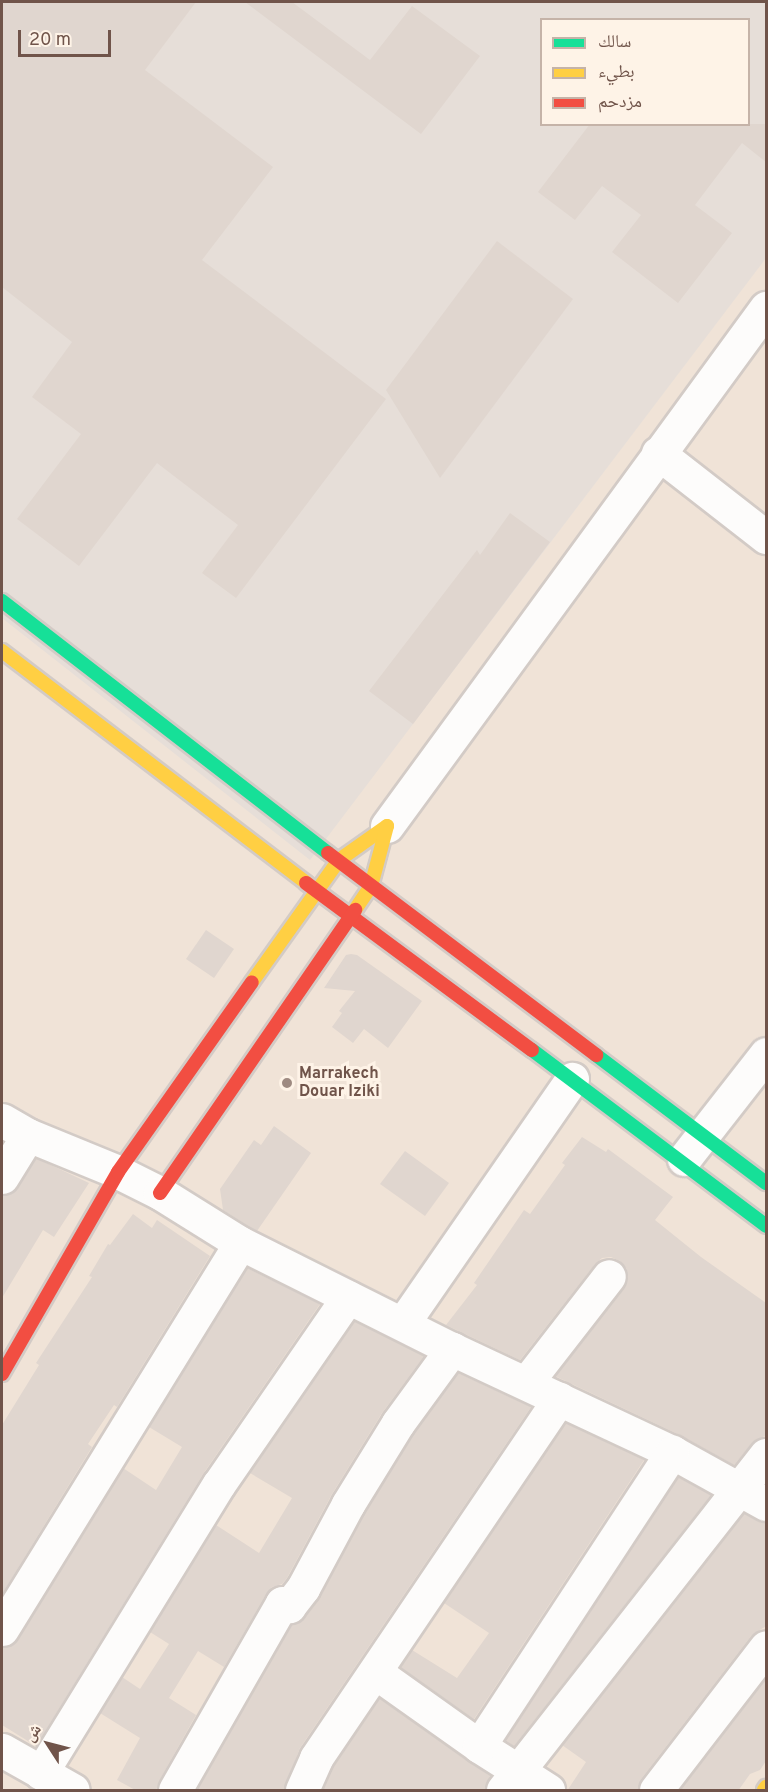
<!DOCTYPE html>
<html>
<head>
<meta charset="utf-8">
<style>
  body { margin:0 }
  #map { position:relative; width:768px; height:1792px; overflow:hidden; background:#f4eee7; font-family:Overpass,"Noto Naskh Arabic",sans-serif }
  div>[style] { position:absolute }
  .residential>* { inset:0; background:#f0e3d7 }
  .industrial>* { inset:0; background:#e6ded8 }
  .building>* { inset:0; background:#e0d6cf }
  .roads { filter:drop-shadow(2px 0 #d3cbc6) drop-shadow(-2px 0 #d3cbc6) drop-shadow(0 2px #d3cbc6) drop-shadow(0 -2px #d3cbc6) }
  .street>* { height:33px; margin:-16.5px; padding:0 16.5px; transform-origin:16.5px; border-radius:16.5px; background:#fdfcfb }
  .fast>* { height:14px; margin:-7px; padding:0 7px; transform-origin:7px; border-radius:7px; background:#16e098 }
  .slow>* { height:14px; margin:-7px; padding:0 7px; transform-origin:7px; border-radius:7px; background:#ffcf43 }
  .jam>* { height:14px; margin:-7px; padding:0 7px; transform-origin:7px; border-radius:7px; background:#f24e42 }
  .dots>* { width:16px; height:16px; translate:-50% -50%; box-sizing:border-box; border:3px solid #fef3e7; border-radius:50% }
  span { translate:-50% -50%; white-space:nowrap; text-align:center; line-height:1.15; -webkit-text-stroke:6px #fef3e7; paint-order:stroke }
  .poi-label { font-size:16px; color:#70544a; font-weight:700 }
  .left { translate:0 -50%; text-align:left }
  .frame { position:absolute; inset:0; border:3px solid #70544a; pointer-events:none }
  .legend { position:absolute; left:540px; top:18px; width:210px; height:108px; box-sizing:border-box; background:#fef3e7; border:2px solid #c5b3a8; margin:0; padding:8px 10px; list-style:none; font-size:18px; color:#70544a }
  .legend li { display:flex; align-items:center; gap:12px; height:30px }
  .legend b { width:30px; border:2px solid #c5b3a8 }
  .north { position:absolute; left:18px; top:1714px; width:60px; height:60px; -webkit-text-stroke:4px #fef3e7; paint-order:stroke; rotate:306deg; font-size:16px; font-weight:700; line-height:24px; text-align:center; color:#70544a }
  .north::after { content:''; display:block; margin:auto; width:21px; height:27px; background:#70544a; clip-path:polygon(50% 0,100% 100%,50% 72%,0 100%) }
  .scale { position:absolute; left:18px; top:30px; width:93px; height:27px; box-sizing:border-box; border:3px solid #70544a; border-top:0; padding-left:8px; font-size:18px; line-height:21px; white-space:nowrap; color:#70544a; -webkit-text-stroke:4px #fef3e7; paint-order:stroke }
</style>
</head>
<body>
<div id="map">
  <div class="residential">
    <div style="clip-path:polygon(766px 257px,766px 1790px,2px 1790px,2px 544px,505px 602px)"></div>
  </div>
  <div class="industrial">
    <div style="clip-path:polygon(evenodd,2px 2px,766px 2px,766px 258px,310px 860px,2px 618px,2px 2px,542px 20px,748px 20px,748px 124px,542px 124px,542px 20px)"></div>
  </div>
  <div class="building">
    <div style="clip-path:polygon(2px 2px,196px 2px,145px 70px,273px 167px,202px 260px,386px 399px,236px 598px,202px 573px,238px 525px,157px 463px,79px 566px,17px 519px,81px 434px,32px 397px,72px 342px,2px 287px)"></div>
    <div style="clip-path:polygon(245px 2px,292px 2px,370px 60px,412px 6px,480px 56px,421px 134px)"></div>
    <div style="clip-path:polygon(590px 124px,766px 124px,766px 162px,742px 143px,695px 205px,732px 233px,678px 303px,612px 252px,641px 215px,602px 186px,575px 220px,538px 192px)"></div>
    <div style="clip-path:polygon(497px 241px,573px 299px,440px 478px,386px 390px)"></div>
    <div style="clip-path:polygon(510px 513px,550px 542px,413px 724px,369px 691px,477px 550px,480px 555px)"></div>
    <div style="clip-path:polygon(206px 930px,234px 949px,214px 978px,186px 959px)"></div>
    <div style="clip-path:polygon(351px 954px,357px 955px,422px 1001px,388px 1048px,364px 1029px,353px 1043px,332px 1027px,342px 1013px,339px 1011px,355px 991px,324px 988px,346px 955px)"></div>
    <div style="clip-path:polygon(274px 1126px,311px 1153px,257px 1231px,223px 1210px,220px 1189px,254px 1140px,261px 1145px)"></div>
    <div style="clip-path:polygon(582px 1137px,606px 1152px,608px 1149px,673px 1197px,655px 1220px,701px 1257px,766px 1303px,766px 1435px,752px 1443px,734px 1465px,680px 1435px,555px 1376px,624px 1287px,627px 1279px,627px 1269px,620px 1261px,611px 1257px,602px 1258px,595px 1264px,520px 1360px,446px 1325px,477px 1285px,474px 1283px,509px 1232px,524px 1210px,530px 1214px,565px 1165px,562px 1163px)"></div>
    <div style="clip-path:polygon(405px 1151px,449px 1183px,425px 1216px,380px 1184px)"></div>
    <div style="clip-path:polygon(36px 1158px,89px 1183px,54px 1237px,43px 1230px,2px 1298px,2px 1196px,10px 1194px,18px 1187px)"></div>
    <div style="clip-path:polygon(133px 1214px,152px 1228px,157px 1220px,210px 1256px,117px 1407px,114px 1405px,88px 1444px,92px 1447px,2px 1594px,2px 1425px,39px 1365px,36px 1363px,92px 1277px,89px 1276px,108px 1244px,110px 1245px)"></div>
    <div style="clip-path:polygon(247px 1267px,320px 1304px,203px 1474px,36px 1746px,2px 1725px,2px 1648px,10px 1646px,18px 1639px,123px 1468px,156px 1490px,182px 1447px,149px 1427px)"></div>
    <div style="clip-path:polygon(evenodd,354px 1321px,424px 1356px,382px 1413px,332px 1494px,287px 1578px,282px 1584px,272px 1587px,266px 1594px,224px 1667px,198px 1651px,169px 1698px,196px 1715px,159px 1781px,156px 1791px,137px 1791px,117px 1780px,140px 1738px,100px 1713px,122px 1677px,140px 1689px,169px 1644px,150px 1632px,235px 1494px,354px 1321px,250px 1473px,292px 1498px,259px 1553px,216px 1525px,250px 1473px)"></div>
    <div style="clip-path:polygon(458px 1373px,531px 1407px,300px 1748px,284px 1791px,196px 1791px,291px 1624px,303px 1618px,318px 1599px,364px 1513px,414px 1433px)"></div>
    <div style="clip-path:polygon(566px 1423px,644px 1460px,474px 1719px,400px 1667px,412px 1650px,457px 1678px,489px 1633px,444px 1603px)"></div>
    <div style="clip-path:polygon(678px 1477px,711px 1495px,514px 1746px,505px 1740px)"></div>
    <div style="clip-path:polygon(744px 1513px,766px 1523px,766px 1626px,751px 1636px,641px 1779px,638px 1791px,567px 1791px,586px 1762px,562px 1745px)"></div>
    <div style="clip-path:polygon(764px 1680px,766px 1682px,766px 1761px,760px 1770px,750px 1774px,738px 1791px,679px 1791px)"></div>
    <div style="clip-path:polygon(379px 1698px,490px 1776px,485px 1791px,322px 1791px,332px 1767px)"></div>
  </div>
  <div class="roads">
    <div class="street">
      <div style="left:658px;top:453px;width:137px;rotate:37.9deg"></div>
      <div style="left:387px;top:826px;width:642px;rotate:-53.81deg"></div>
      <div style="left:2px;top:1120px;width:30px;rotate:30deg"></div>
      <div style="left:28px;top:1135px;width:97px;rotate:22.3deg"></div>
      <div style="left:118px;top:1172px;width:47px;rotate:26.6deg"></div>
      <div style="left:160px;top:1193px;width:94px;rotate:32deg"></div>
      <div style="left:240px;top:1243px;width:237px;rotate:26.6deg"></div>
      <div style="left:452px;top:1349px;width:243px;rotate:25.1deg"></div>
      <div style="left:672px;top:1452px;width:107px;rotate:29deg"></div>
      <div style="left:684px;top:1159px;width:133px;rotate:-52deg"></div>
      <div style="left:2px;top:1177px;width:49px;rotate:-58.2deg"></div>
      <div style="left:403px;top:1323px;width:297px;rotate:-55.3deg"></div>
      <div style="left:526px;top:1383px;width:135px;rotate:-52.2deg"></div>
      <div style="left:2px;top:1629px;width:453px;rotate:-58.3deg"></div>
      <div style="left:375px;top:1672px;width:128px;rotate:35.4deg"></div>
      <div style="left:479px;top:1746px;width:82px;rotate:32.5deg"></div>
      <div style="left:479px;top:1746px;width:352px;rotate:-56.7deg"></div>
      <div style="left:2px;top:1750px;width:81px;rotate:29.4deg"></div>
      <div style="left:41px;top:1773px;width:339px;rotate:-58.4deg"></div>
      <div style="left:219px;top:1484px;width:227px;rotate:-55.4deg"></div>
      <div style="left:175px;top:1790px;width:215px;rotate:-60.2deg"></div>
      <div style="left:282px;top:1603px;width:8px;rotate:23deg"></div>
      <div style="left:289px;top:1606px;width:23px;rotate:-52deg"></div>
      <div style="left:303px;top:1588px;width:95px;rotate:-61.8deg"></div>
      <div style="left:348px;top:1504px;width:95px;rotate:-58.3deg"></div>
      <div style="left:398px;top:1423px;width:92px;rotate:-53.9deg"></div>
      <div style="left:302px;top:1790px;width:35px;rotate:-66deg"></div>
      <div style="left:316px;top:1758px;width:434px;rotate:-55.9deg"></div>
      <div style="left:503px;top:1790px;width:426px;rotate:-51.9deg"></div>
      <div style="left:656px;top:1790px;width:180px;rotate:-52.4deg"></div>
    </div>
    <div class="fast">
      <div style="left:2px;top:601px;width:412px;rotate:37.7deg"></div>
      <div style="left:532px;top:1050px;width:293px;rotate:36.9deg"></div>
      <div style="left:596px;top:1055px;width:213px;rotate:37deg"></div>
    </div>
    <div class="slow">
      <div style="left:2px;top:651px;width:382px;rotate:37.3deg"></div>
      <div style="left:252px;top:982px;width:150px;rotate:-54.5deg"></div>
      <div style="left:339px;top:860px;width:59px;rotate:-35.3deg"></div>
      <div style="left:387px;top:826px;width:62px;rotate:104.9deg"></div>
      <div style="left:371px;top:886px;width:29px;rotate:124deg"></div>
      <div style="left:764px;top:1790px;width:4px;rotate:-56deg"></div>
    </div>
    <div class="jam">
      <div style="left:328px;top:853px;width:336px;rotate:37deg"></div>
      <div style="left:306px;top:883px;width:281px;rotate:36.5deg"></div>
      <div style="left:160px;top:1193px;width:344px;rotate:-55.4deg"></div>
      <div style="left:2px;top:1374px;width:233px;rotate:-60.1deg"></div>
      <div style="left:118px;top:1172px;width:232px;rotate:-54.8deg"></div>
    </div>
  </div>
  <div class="dots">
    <div style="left:287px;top:1083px;background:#9e8a81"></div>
  </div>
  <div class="poi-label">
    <span class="left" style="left:299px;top:1083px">Marrakech<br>Douar Iziki</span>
  </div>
  <div class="frame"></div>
  <ul class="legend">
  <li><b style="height:8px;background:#16e098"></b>سالك</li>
  <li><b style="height:8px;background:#ffcf43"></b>بطيء</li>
  <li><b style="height:8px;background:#f24e42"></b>مزدحم</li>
  </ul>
  <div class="north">ش</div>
  <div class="scale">20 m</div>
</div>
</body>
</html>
